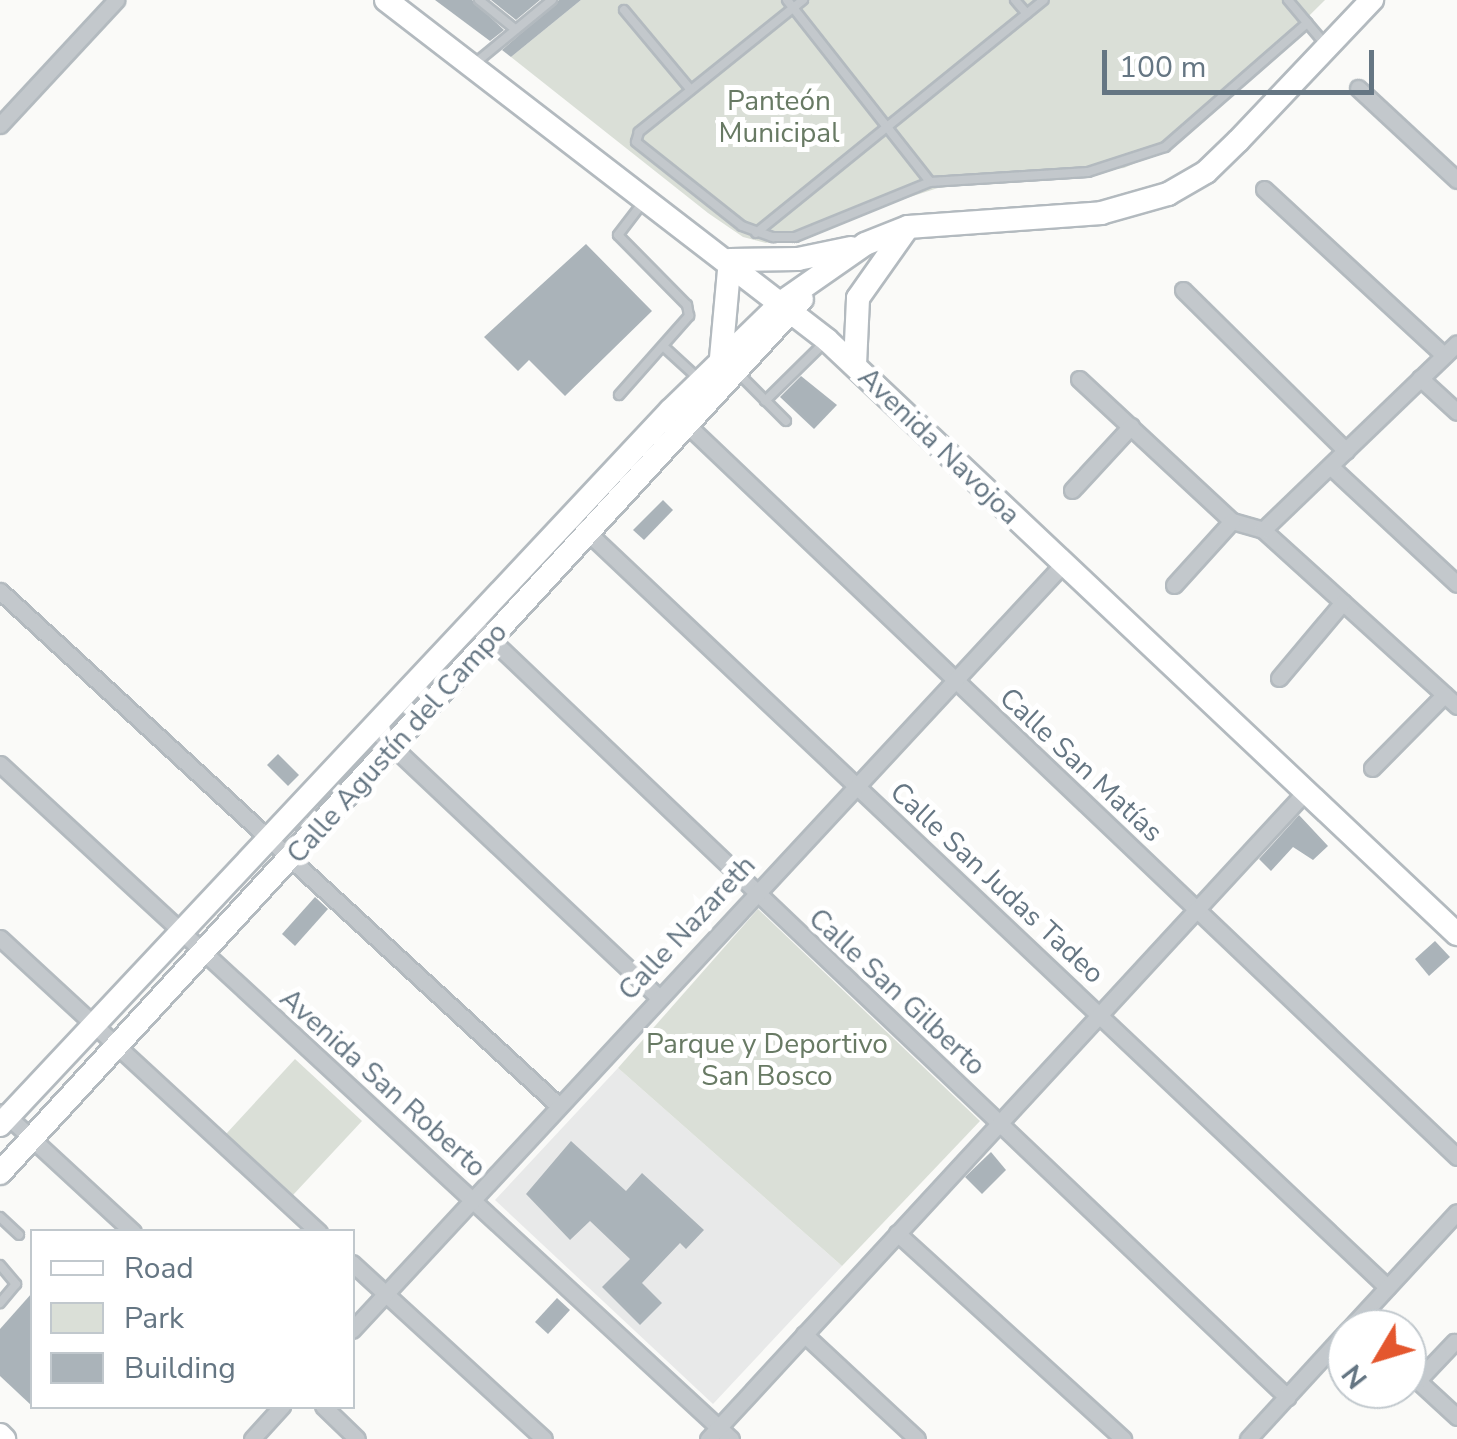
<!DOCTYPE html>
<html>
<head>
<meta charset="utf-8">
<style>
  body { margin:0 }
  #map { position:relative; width:1457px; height:1439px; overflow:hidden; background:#fafaf8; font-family:"Nunito Sans",sans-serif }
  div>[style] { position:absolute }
  .built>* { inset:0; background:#e8e9e9 }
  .green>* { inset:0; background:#dadfd7 }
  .building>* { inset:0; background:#aab3b9 }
  .roads { filter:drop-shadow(2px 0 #b3babf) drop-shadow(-2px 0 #b3babf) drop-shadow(0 2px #b3babf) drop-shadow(0 -2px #b3babf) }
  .lane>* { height:8px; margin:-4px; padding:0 4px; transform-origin:4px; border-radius:4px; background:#c3c8cc }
  .street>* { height:15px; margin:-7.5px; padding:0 7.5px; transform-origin:7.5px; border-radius:7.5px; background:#c3c8cc }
  .secondary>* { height:22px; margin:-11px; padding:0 11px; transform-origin:11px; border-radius:11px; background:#fff }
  span { translate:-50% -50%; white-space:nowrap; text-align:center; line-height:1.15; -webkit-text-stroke:10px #fff; paint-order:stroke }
  .park-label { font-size:28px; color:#687a64 }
  .street-label { font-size:28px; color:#657683 }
  .legend { position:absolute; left:30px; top:1229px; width:325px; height:180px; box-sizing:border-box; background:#fff; border:2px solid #c1c8cd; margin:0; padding:12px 18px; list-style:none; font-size:30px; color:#657683 }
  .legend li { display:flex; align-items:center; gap:20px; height:50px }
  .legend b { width:50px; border:2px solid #c1c8cd }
  .north { position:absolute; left:1327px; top:1309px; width:100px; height:100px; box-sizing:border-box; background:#fff; border:2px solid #c1c8cd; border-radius:50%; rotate:232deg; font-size:28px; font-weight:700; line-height:40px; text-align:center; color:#657683 }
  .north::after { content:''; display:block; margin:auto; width:35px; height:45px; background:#e4572e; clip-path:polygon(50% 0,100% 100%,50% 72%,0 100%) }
  .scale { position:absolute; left:1102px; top:50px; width:272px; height:45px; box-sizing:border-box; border:5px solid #657683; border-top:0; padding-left:12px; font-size:30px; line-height:35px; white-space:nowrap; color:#657683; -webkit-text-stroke:8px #fff; paint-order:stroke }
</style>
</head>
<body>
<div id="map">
  <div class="built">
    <div style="clip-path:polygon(618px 1068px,842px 1266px,713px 1404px,495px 1200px)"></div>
  </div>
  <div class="green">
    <div style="clip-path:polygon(581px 0,1325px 0,1211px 113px,1165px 150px,1124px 168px,938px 188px,766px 243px,743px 237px,708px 213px,511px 57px)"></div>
    <div style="clip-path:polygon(758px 909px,980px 1121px,842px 1266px,618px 1068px)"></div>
    <div style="clip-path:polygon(295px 1059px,362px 1121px,293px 1195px,226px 1134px)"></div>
  </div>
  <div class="building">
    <div style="clip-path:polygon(435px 0,472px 0,504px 30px,490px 41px)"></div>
    <div style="clip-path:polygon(491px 0,540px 0,516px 20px)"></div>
    <div style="clip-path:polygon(559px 0,581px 0,511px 57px,502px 50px)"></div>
    <div style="clip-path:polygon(586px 244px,652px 311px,565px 396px,529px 360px,518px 371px,484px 337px)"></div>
    <div style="clip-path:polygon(801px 376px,837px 405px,814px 429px,780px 397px)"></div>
    <div style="clip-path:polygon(663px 500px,673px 510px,644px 540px,633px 530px)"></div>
    <div style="clip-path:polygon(278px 754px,299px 775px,288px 786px,267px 765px)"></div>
    <div style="clip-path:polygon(1299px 815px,1328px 846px,1313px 860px,1293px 847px,1271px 871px,1259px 859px)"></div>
    <div style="clip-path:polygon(315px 897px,328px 909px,295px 946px,282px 934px)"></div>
    <div style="clip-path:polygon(1435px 941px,1450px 957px,1429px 976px,1415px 959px)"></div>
    <div style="clip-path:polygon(571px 1141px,626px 1191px,642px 1173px,704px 1230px,686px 1249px,680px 1243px,642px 1283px,662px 1303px,640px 1325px,602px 1287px,630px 1259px,590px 1221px,570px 1240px,526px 1194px)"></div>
    <div style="clip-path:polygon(991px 1152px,1006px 1170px,982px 1194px,965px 1177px)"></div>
    <div style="clip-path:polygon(32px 1293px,32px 1406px,0 1376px,0 1329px)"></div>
    <div style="clip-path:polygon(557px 1298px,570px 1310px,548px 1334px,535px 1322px)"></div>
  </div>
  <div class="roads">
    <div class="lane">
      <div style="left:479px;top:0;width:46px;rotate:38.9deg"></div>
      <div style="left:787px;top:0;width:231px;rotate:51.8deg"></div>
      <div style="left:803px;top:0;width:211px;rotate:141.2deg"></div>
      <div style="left:639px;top:132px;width:10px;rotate:107deg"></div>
      <div style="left:636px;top:142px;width:135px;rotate:38.4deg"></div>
      <div style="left:742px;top:226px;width:33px;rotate:20deg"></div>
      <div style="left:773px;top:237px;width:22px"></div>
      <div style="left:795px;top:237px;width:146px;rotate:-22.2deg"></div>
      <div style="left:930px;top:182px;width:158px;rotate:-3.6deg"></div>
      <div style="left:1088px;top:172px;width:81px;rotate:-18deg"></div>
      <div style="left:1165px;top:147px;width:189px;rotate:-41.1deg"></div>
      <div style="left:1015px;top:0;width:18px;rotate:49deg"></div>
      <div style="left:1288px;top:0;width:57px;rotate:49.9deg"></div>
      <div style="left:624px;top:10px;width:104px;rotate:50.1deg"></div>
      <div style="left:474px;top:64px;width:101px;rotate:-39.4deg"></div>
      <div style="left:756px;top:233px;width:370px;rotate:-39deg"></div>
      <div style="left:664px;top:347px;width:49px;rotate:42.5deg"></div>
      <div style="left:740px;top:375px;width:65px;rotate:45deg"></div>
      <div style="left:619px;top:395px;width:106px;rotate:-48.5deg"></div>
      <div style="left:689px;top:316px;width:11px;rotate:-100deg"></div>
      <div style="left:687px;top:305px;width:98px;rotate:-134.6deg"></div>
      <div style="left:618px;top:235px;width:43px;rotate:-52.6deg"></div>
      <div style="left:765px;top:401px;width:81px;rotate:-44.5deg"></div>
      <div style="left:0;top:1217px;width:26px;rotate:43deg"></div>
      <div style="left:0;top:1265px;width:25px;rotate:50deg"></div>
      <div style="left:16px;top:1284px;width:25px;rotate:130deg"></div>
    </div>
    <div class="street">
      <div style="left:1358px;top:88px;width:135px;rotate:42.9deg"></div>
      <div style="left:0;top:125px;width:171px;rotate:-47.1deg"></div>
      <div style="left:1264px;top:189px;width:245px;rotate:42.7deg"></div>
      <div style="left:1183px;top:290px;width:229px;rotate:44.6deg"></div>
      <div style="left:1420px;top:378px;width:50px;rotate:42.6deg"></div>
      <div style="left:1079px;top:379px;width:209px;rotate:42.9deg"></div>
      <div style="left:1232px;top:521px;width:32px;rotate:16deg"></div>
      <div style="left:1263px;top:530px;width:262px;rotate:42.2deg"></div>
      <div style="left:681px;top:419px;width:1071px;rotate:43.56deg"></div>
      <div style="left:1330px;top:466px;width:173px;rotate:42.9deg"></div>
      <div style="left:1072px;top:490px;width:87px;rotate:-47.3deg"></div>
      <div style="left:583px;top:528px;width:1106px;rotate:43.35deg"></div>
      <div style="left:1263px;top:530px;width:269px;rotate:-43.9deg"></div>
      <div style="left:1174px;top:585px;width:86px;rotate:-47.8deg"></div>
      <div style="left:0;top:591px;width:760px;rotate:42.65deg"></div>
      <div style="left:474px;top:623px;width:1123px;rotate:43.59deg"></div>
      <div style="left:1279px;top:678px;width:99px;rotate:-49.9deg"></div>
      <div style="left:375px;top:730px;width:389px;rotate:43.3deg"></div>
      <div style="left:0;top:764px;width:995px;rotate:42.72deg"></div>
      <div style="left:1372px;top:768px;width:103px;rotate:-45.4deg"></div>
      <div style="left:0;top:938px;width:434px;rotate:42.7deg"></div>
      <div style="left:3px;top:1112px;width:177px;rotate:42.7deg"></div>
      <div style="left:897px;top:1233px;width:306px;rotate:42.3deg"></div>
      <div style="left:352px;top:1263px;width:260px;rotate:42.5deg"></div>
      <div style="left:1349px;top:1329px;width:159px;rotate:-47.3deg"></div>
      <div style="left:352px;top:1330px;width:1045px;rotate:-47.13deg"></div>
      <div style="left:804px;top:1334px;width:154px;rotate:42.9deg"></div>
      <div style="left:1407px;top:1371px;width:68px;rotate:42.6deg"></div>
      <div style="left:1417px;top:1381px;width:54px;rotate:-46.5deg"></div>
      <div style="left:323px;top:1406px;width:47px;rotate:44.1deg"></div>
      <div style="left:252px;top:1439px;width:45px;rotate:-47.7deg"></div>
      <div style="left:708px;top:1439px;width:882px;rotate:-47.3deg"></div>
      <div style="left:1248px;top:1439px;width:147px;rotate:-47.5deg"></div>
    </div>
    <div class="secondary">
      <div style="left:386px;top:0;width:557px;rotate:37.63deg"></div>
      <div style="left:827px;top:340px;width:866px;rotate:43.32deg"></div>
      <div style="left:721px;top:358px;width:98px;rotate:-84.8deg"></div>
      <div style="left:730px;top:260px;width:68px;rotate:-0.8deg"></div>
      <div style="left:798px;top:259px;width:54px;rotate:-11.7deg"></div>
      <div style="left:855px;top:365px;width:67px;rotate:-87.4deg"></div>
      <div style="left:858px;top:298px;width:83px;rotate:-54.8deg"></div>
      <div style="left:0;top:1125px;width:981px;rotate:-46.82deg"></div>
      <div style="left:671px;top:410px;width:155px;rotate:-44.2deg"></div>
      <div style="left:782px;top:302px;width:101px;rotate:-34.9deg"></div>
      <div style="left:865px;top:244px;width:46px;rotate:-21.6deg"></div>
      <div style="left:908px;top:227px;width:194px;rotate:-4.1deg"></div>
      <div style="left:1101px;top:213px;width:70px;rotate:-15.8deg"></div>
      <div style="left:1168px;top:194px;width:44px;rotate:-30.1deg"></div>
      <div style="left:1206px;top:172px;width:45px;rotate:-44.1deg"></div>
      <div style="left:1238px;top:141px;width:195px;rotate:-46.5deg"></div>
      <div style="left:0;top:1173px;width:1186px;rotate:-47.46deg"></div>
      <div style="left:0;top:1435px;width:6px;rotate:45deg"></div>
    </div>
  </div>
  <div class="park-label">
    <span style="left:779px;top:117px">Panteón<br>Municipal</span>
    <span style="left:767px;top:1060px">Parque y Deportivo<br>San Bosco</span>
  </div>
  <div class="street-label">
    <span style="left:939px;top:446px;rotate:44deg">Avenida Navojoa</span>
    <span style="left:397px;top:743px;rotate:-48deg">Calle Agustín del Campo</span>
    <span style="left:1081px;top:765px;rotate:43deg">Calle San Matías</span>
    <span style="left:997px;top:883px;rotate:43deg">Calle San Judas Tadeo</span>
    <span style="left:687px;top:928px;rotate:-47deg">Calle Nazareth</span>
    <span style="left:897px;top:992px;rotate:43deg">Calle San Gilberto</span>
    <span style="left:383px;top:1083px;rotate:42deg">Avenida San Roberto</span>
  </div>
  <ul class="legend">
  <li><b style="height:12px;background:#fff"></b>Road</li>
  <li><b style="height:28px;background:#dadfd7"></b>Park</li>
  <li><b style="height:28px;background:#aab3b9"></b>Building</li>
  </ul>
  <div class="north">N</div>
  <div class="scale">100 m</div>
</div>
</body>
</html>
